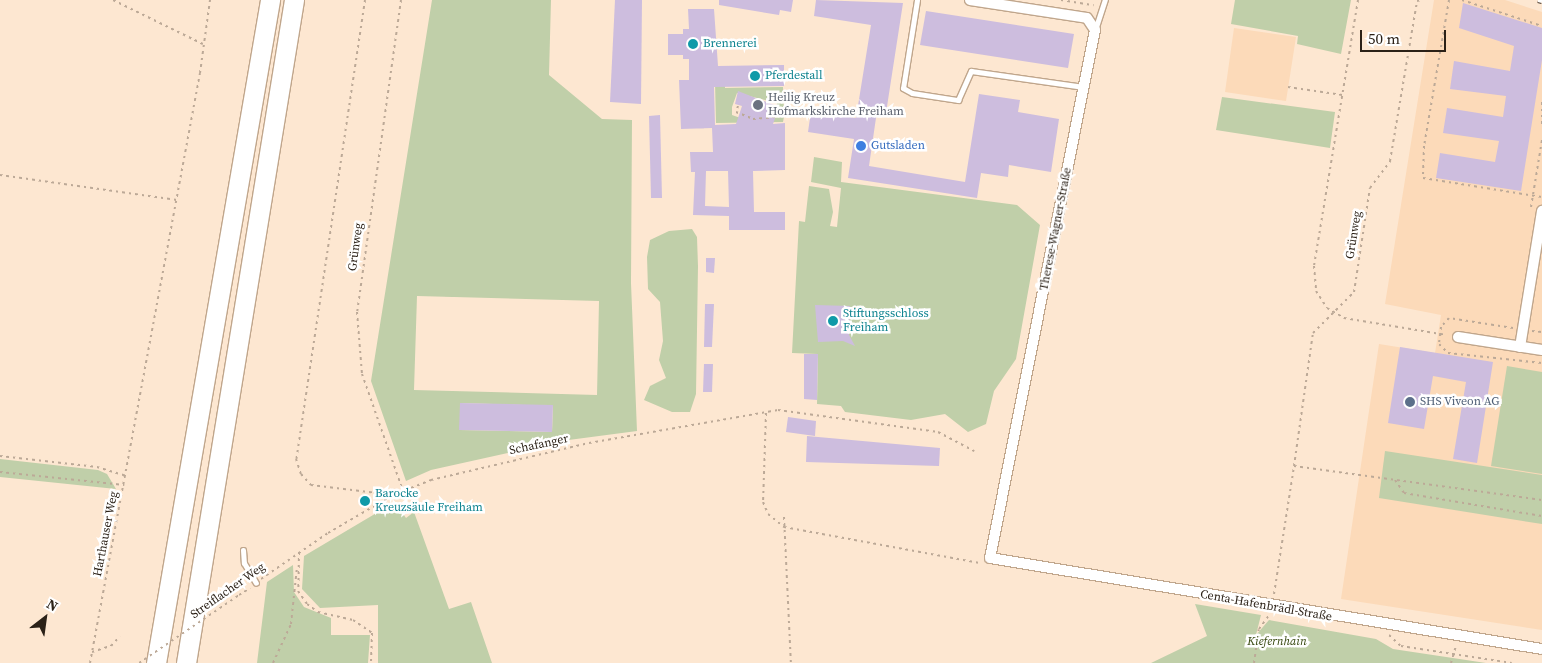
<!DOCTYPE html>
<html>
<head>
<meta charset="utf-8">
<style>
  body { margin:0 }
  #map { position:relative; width:1542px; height:663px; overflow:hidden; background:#fde7d1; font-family:"Source Serif 4",serif }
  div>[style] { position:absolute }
  .built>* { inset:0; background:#fcdab9 }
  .green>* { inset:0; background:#c0cfa9 }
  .building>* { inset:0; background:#cdbdde }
  .path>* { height:2px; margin-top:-1px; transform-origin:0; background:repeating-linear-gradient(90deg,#bca997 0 2.5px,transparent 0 6.5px) }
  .roads { filter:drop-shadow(1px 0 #c0a68c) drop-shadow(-1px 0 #c0a68c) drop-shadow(0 1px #c0a68c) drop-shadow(0 -1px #c0a68c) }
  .service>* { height:5px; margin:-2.5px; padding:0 2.5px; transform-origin:2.5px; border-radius:2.5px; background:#fff }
  .minor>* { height:10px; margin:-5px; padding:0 5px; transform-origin:5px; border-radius:5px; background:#fff }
  .motorway>* { height:19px; margin:-9.5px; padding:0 9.5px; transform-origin:9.5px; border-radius:9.5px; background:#fff }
  .rail>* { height:5px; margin-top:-2.5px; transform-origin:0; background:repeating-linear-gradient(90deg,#fff 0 9px,#4c4035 0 18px); box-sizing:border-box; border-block:1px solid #4c4035 }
  .path-bridge>* { height:2px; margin-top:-1px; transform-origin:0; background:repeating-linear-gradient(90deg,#bca997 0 2.5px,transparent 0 6.5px) }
  .dots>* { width:14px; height:14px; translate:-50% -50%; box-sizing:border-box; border:2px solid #fff; border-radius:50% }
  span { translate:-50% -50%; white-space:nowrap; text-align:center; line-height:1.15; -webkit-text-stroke:5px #fff; paint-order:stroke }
  .culture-label { font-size:12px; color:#0d838f }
  .left { translate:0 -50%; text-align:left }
  .worship-label { font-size:12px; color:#5b616d }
  .shop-label { font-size:12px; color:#366cbe }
  .street-label { font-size:12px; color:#2b2117 }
  .service-label { font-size:12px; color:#4e5e75 }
  .park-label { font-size:12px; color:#314208; font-style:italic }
  .north { position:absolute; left:20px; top:593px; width:50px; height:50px; -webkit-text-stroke:4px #fff; paint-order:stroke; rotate:30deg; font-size:14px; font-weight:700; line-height:20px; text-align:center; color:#2b2117 }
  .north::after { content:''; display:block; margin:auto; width:18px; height:22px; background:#2b2117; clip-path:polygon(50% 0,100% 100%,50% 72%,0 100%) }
  .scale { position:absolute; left:1360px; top:30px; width:86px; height:22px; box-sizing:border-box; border:2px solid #2b2117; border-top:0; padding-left:6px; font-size:15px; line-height:18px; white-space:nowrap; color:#2b2117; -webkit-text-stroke:4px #fff; paint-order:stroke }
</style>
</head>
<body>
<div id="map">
  <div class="built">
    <div style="clip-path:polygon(1434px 0,1505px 0,1542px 12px,1542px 630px,1341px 599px,1379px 344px,1435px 353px,1441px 315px,1385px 304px)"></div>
    <div style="clip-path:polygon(1234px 28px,1296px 37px,1286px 101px,1225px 92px)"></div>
  </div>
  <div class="green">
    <div style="clip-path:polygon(evenodd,432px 0,551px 0,549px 75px,602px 119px,632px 120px,631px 283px,637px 431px,561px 441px,431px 470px,406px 481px,371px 381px,432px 0,417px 296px,599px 301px,597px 395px,414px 390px,417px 296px,432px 0,460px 403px,553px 406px,552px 432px,460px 430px,460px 403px)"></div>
    <div style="clip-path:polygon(1235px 0,1351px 0,1341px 54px,1297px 44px,1298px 36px,1231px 24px)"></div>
    <div style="clip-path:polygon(725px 82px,725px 88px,783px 87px,784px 112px,776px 113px,777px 103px,737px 93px,732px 107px,732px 115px,746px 120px,784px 117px,783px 122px,716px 123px,715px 83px)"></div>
    <div style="clip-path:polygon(1222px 97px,1335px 112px,1330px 148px,1216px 130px)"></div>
    <div style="clip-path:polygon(814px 157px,842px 162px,841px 182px,1017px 205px,1040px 225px,1016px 359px,994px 391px,986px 424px,968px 432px,945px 414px,911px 420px,845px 412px,841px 406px,817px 404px,818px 354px,792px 353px,799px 221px,805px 222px,809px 186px,829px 189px,833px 212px,830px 226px,837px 227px,841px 188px,811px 182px)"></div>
    <div style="clip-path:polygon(692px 229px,697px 237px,698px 266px,696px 394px,690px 412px,672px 412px,644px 400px,650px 386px,666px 378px,659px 360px,663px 341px,660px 302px,648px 289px,647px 257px,650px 240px,669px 231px)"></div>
    <div style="clip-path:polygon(1507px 366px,1542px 372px,1542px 474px,1491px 466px)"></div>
    <div style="clip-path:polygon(1385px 451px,1542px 475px,1542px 524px,1379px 498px)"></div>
    <div style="clip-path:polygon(0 459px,98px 470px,107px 474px,116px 489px,0 477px)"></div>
    <div style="clip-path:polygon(395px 502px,406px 518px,414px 512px,449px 609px,471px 602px,492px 663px,378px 663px,378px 605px,320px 608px,302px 589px,304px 556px)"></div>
    <div style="clip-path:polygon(293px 565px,294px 592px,304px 607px,331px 618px,331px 635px,370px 635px,368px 663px,257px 663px,267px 582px)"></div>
    <div style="clip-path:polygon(1195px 604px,1261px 615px,1256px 635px,1269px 620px,1376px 639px,1393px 649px,1486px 663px,1151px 663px,1207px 636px)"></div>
  </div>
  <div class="building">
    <div style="clip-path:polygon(615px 0,642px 0,641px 104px,610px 102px)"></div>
    <div style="clip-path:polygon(719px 0,793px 0,791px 12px,780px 10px,779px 15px,719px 5px)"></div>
    <div style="clip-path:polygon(816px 0,903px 3px,886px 113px,877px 111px,869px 166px,965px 182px,979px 94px,1020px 100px,1018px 112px,1059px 119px,1051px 172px,1009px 165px,1008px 177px,981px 173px,977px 198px,848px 178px,854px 139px,808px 132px,811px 111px,856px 118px,871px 25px,814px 16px)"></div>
    <div style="clip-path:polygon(1463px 3px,1542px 28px,1542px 60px,1521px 191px,1436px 178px,1440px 153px,1495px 162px,1499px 141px,1443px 133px,1447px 108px,1503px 117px,1506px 96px,1450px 89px,1454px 61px,1510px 71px,1514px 46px,1459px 28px)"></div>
    <div style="clip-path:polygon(evenodd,688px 9px,714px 9px,718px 66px,784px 65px,784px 86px,714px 87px,715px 125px,736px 124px,742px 106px,735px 104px,738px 91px,779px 107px,773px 124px,785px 123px,785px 170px,753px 171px,754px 212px,785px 212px,785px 230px,729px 230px,729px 216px,693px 215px,695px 172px,691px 172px,690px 152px,713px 152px,712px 128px,681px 129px,679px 80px,689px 80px,689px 59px,683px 59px,683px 55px,668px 55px,668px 34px,683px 34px,683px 29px,689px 29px,688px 9px,706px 171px,728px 171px,729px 207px,705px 206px,706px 171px)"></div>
    <div style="clip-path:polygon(926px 11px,1074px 34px,1068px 68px,920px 45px)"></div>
    <div style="clip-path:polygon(660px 115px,662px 198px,651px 198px,649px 116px)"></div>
    <div style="clip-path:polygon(706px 258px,715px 258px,714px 273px,706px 272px)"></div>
    <div style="clip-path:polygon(705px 304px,714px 304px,712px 347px,704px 347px)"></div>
    <div style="clip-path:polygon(815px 305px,850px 306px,849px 335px,855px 346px,843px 341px,818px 342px)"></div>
    <div style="clip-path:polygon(1400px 347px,1493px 362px,1477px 463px,1453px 459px,1466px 382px,1433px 376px,1424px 429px,1388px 423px)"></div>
    <div style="clip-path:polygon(804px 354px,818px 354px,817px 400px,804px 399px)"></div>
    <div style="clip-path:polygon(704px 364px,713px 364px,712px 392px,703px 392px)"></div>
    <div style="clip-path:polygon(460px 403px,553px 405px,552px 432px,459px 430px)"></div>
    <div style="clip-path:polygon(788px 417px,816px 421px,815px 436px,786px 432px)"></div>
    <div style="clip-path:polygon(807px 436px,940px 448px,939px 466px,806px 462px)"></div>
  </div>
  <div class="path">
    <div style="left:113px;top:0;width:100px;rotate:26.1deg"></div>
    <div style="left:365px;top:0;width:464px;rotate:98.5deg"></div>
    <div style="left:296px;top:459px;width:16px;rotate:72deg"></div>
    <div style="left:301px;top:474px;width:15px;rotate:48deg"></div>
    <div style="left:311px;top:485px;width:83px;rotate:7deg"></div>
    <div style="left:401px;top:0;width:315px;rotate:98deg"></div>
    <div style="left:357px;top:312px;width:62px;rotate:85.4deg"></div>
    <div style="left:362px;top:374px;width:124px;rotate:70.7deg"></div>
    <div style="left:1061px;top:0;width:33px;rotate:9deg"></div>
    <div style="left:1358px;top:0;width:270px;rotate:99.4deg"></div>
    <div style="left:1314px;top:266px;width:25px;rotate:85deg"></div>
    <div style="left:1316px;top:291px;width:20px;rotate:57deg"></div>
    <div style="left:1327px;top:308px;width:20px;rotate:30deg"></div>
    <div style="left:1344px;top:318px;width:104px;rotate:9.4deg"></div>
    <div style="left:1449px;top:0;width:148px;rotate:99.7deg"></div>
    <div style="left:1424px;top:146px;width:32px;rotate:92deg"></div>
    <div style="left:1423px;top:178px;width:121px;rotate:9.1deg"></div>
    <div style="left:1462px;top:0;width:84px;rotate:18deg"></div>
    <div style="left:1288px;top:87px;width:55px;rotate:8.4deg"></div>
    <div style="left:1542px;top:102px;width:24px;rotate:90deg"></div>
    <div style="left:738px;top:106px;width:6px;rotate:108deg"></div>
    <div style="left:736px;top:112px;width:18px;rotate:22deg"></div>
    <div style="left:753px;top:119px;width:44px;rotate:-5.2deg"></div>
    <div style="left:0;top:175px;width:179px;rotate:8deg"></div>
    <div style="left:1531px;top:207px;width:68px;rotate:-80.7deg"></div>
    <div style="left:1513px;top:328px;width:65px;rotate:-171.1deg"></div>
    <div style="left:1449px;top:318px;width:12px;rotate:132deg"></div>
    <div style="left:1441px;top:327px;width:17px;rotate:97deg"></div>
    <div style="left:1439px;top:344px;width:13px;rotate:45deg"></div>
    <div style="left:1448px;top:353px;width:95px;rotate:6.1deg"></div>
    <div style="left:1532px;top:331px;width:10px;rotate:6deg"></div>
    <div style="left:766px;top:413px;width:89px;rotate:91.9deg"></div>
    <div style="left:763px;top:502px;width:13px;rotate:67deg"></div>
    <div style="left:768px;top:514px;width:21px;rotate:39deg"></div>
    <div style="left:784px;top:527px;width:199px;rotate:10.4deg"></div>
    <div style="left:0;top:456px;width:98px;rotate:6.5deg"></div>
    <div style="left:97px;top:467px;width:30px;rotate:17deg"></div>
    <div style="left:1294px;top:466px;width:134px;rotate:-81.9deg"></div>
    <div style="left:1313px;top:333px;width:58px;rotate:-45deg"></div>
    <div style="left:1354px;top:292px;width:105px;rotate:-81.3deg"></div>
    <div style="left:1370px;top:188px;width:34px;rotate:-53deg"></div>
    <div style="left:1390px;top:161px;width:162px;rotate:-80.4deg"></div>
    <div style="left:1417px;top:1px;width:4px;rotate:-14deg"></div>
    <div style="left:0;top:472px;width:125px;rotate:6deg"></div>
    <div style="left:1395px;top:480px;width:16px;rotate:55deg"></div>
    <div style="left:1404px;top:493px;width:140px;rotate:9.5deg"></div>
    <div style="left:784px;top:517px;width:146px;rotate:87.3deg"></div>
    <div style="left:299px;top:552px;width:39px;rotate:91deg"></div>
    <div style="left:298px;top:591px;width:16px;rotate:55deg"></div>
    <div style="left:307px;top:604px;width:14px;rotate:36deg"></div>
    <div style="left:318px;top:612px;width:36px;rotate:13deg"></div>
    <div style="left:353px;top:620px;width:23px;rotate:34deg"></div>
    <div style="left:372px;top:633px;width:30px;rotate:92deg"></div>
    <div style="left:261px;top:579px;width:81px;rotate:-34.5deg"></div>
    <div style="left:328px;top:533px;width:75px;rotate:-30.3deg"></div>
    <div style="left:393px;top:495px;width:41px;rotate:-21.5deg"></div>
    <div style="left:431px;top:480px;width:162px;rotate:-13.2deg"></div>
    <div style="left:589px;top:443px;width:192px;rotate:-9.9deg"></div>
    <div style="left:778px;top:410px;width:162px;rotate:7.8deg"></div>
    <div style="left:938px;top:432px;width:41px;rotate:27.8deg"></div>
    <div style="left:1274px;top:594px;width:130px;rotate:-81.1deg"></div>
    <div style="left:1294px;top:466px;width:250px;rotate:7.8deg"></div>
    <div style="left:239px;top:595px;width:13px;rotate:-32deg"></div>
    <div style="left:1389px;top:635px;width:16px;rotate:43deg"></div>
    <div style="left:1401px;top:646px;width:112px;rotate:8.7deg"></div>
    <div style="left:92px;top:652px;width:20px;rotate:-18deg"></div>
    <div style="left:111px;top:646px;width:13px;rotate:-48deg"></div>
    <div style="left:90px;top:663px;width:600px;rotate:-79.44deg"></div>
    <div style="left:200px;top:73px;width:74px;rotate:-82.2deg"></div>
    <div style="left:273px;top:663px;width:43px;rotate:-65.2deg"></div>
    <div style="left:291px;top:624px;width:57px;rotate:-84deg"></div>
    <div style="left:1254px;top:663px;width:34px;rotate:-82deg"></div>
    <div style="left:1259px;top:629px;width:17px;rotate:-54deg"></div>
    <div style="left:1451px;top:663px;width:18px;rotate:-74deg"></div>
  </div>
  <div class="roads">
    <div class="service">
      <div style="left:917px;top:0;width:89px;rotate:99deg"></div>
      <div style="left:903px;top:88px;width:10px;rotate:29deg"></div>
      <div style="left:912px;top:93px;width:47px;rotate:8.7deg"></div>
      <div style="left:958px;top:100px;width:32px;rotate:-66deg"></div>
      <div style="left:971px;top:71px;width:114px;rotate:8.1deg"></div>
      <div style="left:1095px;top:30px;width:32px;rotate:-72deg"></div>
      <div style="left:243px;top:550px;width:13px;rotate:86deg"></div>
      <div style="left:244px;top:563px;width:23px;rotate:59deg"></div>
    </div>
    <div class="minor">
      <div style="left:970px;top:0;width:118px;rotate:8.7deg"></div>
      <div style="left:1087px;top:18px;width:14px;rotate:56deg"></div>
      <div style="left:1095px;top:30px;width:538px;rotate:101.25deg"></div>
      <div style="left:990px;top:558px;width:559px;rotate:9.36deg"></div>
      <div style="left:1458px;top:337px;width:85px;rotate:8.8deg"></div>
      <div style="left:1520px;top:347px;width:138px;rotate:-80.8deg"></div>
    </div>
    <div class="motorway">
      <div style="left:156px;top:663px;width:673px;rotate:-80.24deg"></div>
      <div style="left:186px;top:663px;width:672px;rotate:-80.75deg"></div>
    </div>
  </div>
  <div class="rail">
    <div style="left:1538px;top:0;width:4px;rotate:14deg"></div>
  </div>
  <div class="path-bridge">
    <div style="left:139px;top:663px;width:121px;rotate:-34.2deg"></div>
  </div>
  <div class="dots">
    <div style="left:693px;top:44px;background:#0f9aa8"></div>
    <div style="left:755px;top:76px;background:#0f9aa8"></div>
    <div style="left:758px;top:105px;background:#6b7280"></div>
    <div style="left:861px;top:146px;background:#3f7fe0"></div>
    <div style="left:833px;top:321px;background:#0f9aa8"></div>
    <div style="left:1410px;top:402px;background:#5c6f8a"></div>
    <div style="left:365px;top:501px;background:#0f9aa8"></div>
  </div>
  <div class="culture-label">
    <span class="left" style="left:703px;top:44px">Brennerei</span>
    <span class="left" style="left:765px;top:76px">Pferdestall</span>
    <span class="left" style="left:843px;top:321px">Stiftungsschloss<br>Freiham</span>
    <span class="left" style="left:375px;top:501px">Barocke<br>Kreuzsäule Freiham</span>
  </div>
  <div class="worship-label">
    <span class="left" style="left:768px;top:105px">Heilig Kreuz<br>Hofmarkskirche Freiham</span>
  </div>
  <div class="shop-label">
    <span class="left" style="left:871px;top:146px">Gutsladen</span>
  </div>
  <div class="street-label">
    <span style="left:1056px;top:229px;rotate:-79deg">Therese-Wagner-Straße</span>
    <span style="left:1354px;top:235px;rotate:-81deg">Grünweg</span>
    <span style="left:356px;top:247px;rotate:-82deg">Grünweg</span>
    <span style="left:539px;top:445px;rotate:-12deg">Schafanger</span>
    <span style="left:106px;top:534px;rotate:-79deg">Harthauser Weg</span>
    <span style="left:228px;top:591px;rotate:-35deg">Streiflacher Weg</span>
    <span style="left:1266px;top:606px;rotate:10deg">Centa-Hafenbrädl-Straße</span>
  </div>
  <div class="service-label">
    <span class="left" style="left:1420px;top:402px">SHS Viveon AG</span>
  </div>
  <div class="park-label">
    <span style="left:1277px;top:642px">Kiefernhain</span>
  </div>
  <div class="north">N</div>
  <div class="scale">50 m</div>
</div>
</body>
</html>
